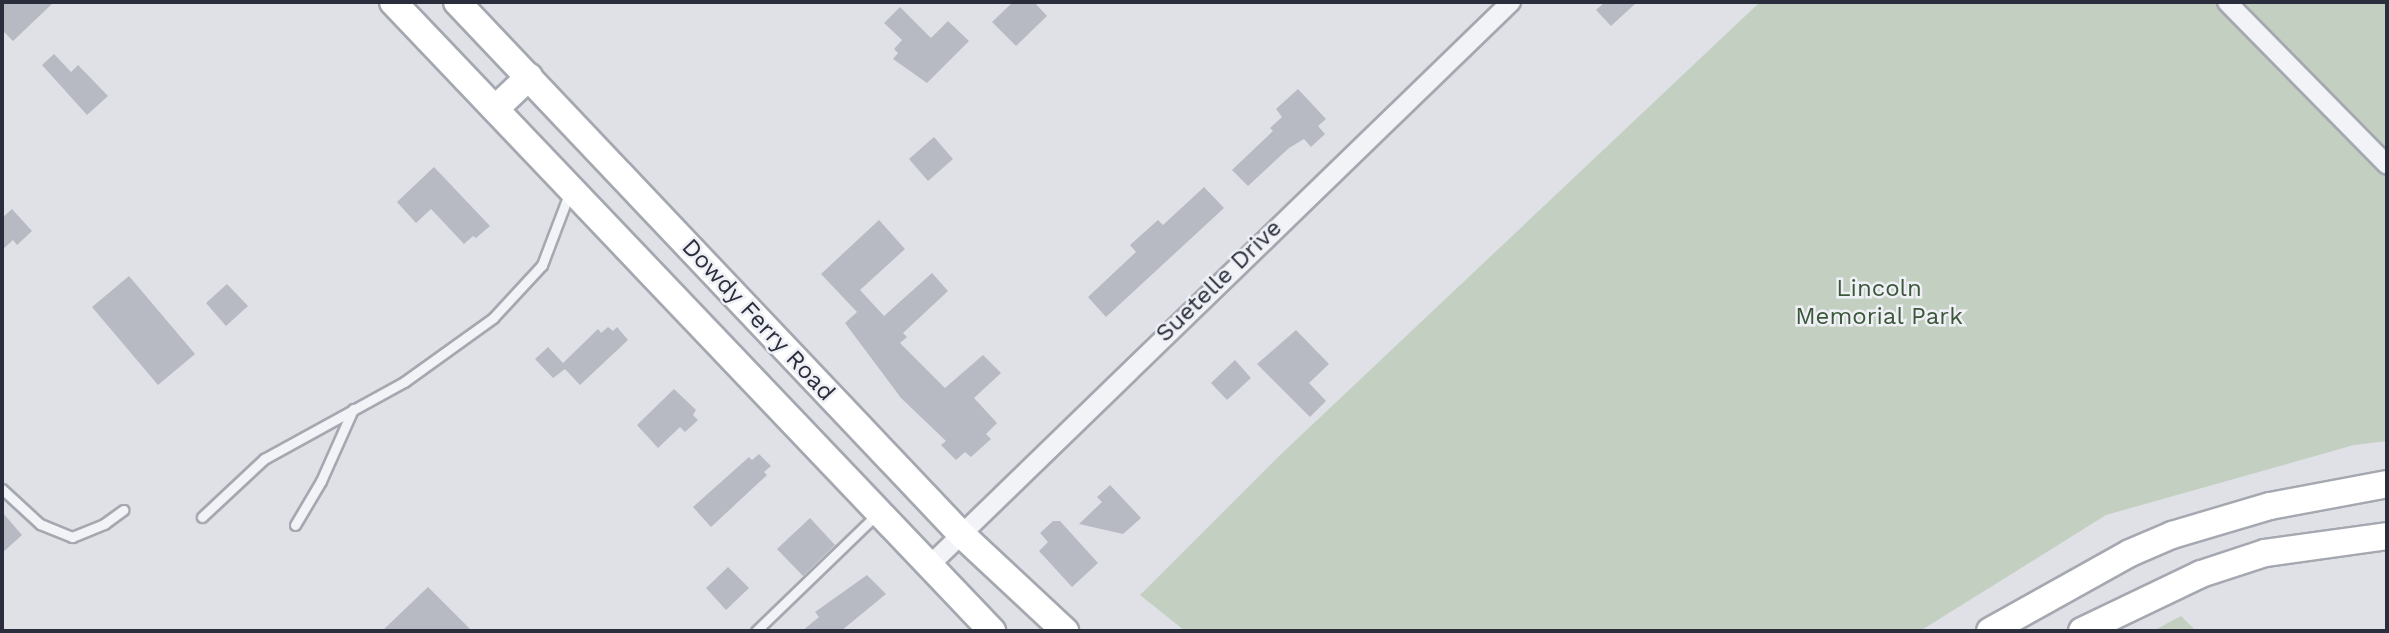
<!DOCTYPE html>
<html>
<head>
<meta charset="utf-8">
<style>
  body { margin:0 }
  #map { position:relative; width:2389px; height:633px; overflow:hidden; background:#dfe1e7; font-family:"Work Sans",sans-serif }
  div>[style] { position:absolute }
  .green>* { inset:0; background:#c3d0c1 }
  .building>* { inset:0; background:#b7bac3 }
  .roads { filter:drop-shadow(2px 0 #a5a8b0) drop-shadow(-2px 0 #a5a8b0) drop-shadow(0 2px #a5a8b0) drop-shadow(0 -2px #a5a8b0) }
  .service>* { height:9px; margin:-4.5px; padding:0 4.5px; transform-origin:4.5px; border-radius:4.5px; background:#f2f3f6 }
  .minor>* { height:18px; margin:-9px; padding:0 9px; transform-origin:9px; border-radius:9px; background:#f2f3f6 }
  .secondary>* { height:26px; margin:-13px; padding:0 13px; transform-origin:13px; border-radius:13px; background:#fff }
  span { translate:-50% -50%; white-space:nowrap; text-align:center; line-height:1.15; -webkit-text-stroke:5px #eff0f5; paint-order:stroke }
  .street-label { font-size:24px; color:#2a2e3c }
  .park-label { font-size:24px; color:#3b5739 }
  .frame { position:absolute; inset:0; border:4px solid #2a2e3c; pointer-events:none }
</style>
</head>
<body>
<div id="map">
  <div class="green">
    <div style="clip-path:polygon(1760px 2px,2387px 2px,2387px 441px,2354px 445px,2106px 515px,1920px 631px,1185px 631px,1140px 595px,1278px 457px)"></div>
    <div style="clip-path:polygon(2181px 616px,2196px 631px,2153px 631px)"></div>
  </div>
  <div class="building">
    <div style="clip-path:polygon(2px 2px,54px 2px,13px 41px,2px 30px)"></div>
    <div style="clip-path:polygon(1013px 2px,1034px 2px,1047px 16px,1016px 46px,992px 22px)"></div>
    <div style="clip-path:polygon(1605px 2px,1637px 2px,1611px 26px,1596px 10px)"></div>
    <div style="clip-path:polygon(900px 7px,931px 38px,948px 21px,969px 41px,927px 83px,893px 59px,898px 53px,894px 49px,902px 40px,884px 23px)"></div>
    <div style="clip-path:polygon(54px 54px,71px 72px,78px 65px,108px 96px,87px 115px,42px 65px)"></div>
    <div style="clip-path:polygon(1298px 89px,1326px 119px,1318px 126px,1325px 134px,1311px 147px,1304px 139px,1289px 148px,1248px 186px,1232px 170px,1273px 131px,1270px 128px,1282px 117px,1276px 109px)"></div>
    <div style="clip-path:polygon(934px 137px,953px 159px,928px 181px,909px 159px)"></div>
    <div style="clip-path:polygon(434px 167px,490px 226px,476px 238px,473px 236px,464px 244px,431px 209px,416px 223px,397px 202px)"></div>
    <div style="clip-path:polygon(1204px 187px,1224px 208px,1106px 317px,1088px 297px,1136px 252px,1130px 245px,1158px 220px,1163px 225px)"></div>
    <div style="clip-path:polygon(12px 209px,32px 231px,17px 245px,13px 240px,2px 250px,2px 218px)"></div>
    <div style="clip-path:polygon(879px 220px,905px 249px,860px 290px,884px 316px,932px 273px,948px 291px,903px 333px,907px 337px,900px 343px,945px 388px,983px 355px,1001px 373px,974px 398px,997px 423px,986px 434px,991px 439px,971px 457px,965px 452px,956px 460px,941px 445px,946px 441px,901px 398px,845px 323px,857px 312px,821px 274px)"></div>
    <div style="clip-path:polygon(129px 276px,195px 354px,158px 385px,92px 307px)"></div>
    <div style="clip-path:polygon(227px 284px,248px 306px,226px 326px,206px 303px)"></div>
    <div style="clip-path:polygon(608px 327px,613px 331px,617px 327px,628px 340px,580px 385px,565px 369px,553px 378px,535px 359px,548px 347px,563px 363px,598px 329px,601px 333px)"></div>
    <div style="clip-path:polygon(1296px 330px,1329px 364px,1309px 383px,1326px 401px,1310px 417px,1257px 364px)"></div>
    <div style="clip-path:polygon(1235px 360px,1251px 378px,1227px 400px,1211px 383px)"></div>
    <div style="clip-path:polygon(674px 389px,696px 410px,693px 415px,698px 420px,685px 432px,680px 427px,658px 448px,637px 425px)"></div>
    <div style="clip-path:polygon(759px 454px,771px 466px,764px 472px,767px 475px,711px 527px,693px 507px,749px 457px,752px 460px)"></div>
    <div style="clip-path:polygon(1110px 485px,1141px 518px,1123px 534px,1079px 524px,1102px 502px,1097px 497px)"></div>
    <div style="clip-path:polygon(2px 512px,22px 535px,2px 553px)"></div>
    <div style="clip-path:polygon(810px 518px,835px 545px,803px 576px,777px 549px)"></div>
    <div style="clip-path:polygon(1053px 521px,1060px 521px,1098px 563px,1072px 587px,1039px 551px,1048px 542px,1040px 533px)"></div>
    <div style="clip-path:polygon(728px 567px,749px 588px,726px 610px,706px 588px)"></div>
    <div style="clip-path:polygon(867px 575px,886px 594px,841px 631px,802px 631px,819px 617px,815px 612px)"></div>
    <div style="clip-path:polygon(428px 587px,472px 631px,382px 631px)"></div>
  </div>
  <div class="roads">
    <div class="service">
      <div style="left:2px;top:489px;width:52px;rotate:42.6deg"></div>
      <div style="left:40px;top:524px;width:35px;rotate:22deg"></div>
      <div style="left:72px;top:537px;width:35px;rotate:-22deg"></div>
      <div style="left:104px;top:524px;width:24px;rotate:-36deg"></div>
      <div style="left:202px;top:517px;width:85px;rotate:-43.1deg"></div>
      <div style="left:264px;top:459px;width:160px;rotate:-28.8deg"></div>
      <div style="left:404px;top:382px;width:110px;rotate:-35.7deg"></div>
      <div style="left:493px;top:318px;width:72px;rotate:-47.2deg"></div>
      <div style="left:542px;top:265px;width:76px;rotate:-69.2deg"></div>
      <div style="left:295px;top:525px;width:51px;rotate:-59.4deg"></div>
      <div style="left:321px;top:481px;width:79px;rotate:-66deg"></div>
      <div style="left:756px;top:631px;width:167px;rotate:-44deg"></div>
    </div>
    <div class="minor">
      <div style="left:2227px;top:2px;width:228px;rotate:45.5deg"></div>
      <div style="left:931px;top:564px;width:808px;rotate:-44.1deg"></div>
    </div>
    <div class="secondary">
      <div style="left:393px;top:2px;width:869px;rotate:46.4deg"></div>
      <div style="left:457px;top:2px;width:731px;rotate:46.55deg"></div>
      <div style="left:960px;top:533px;width:144px;rotate:43deg"></div>
      <div style="left:495px;top:109px;width:47px;rotate:-43.3deg"></div>
      <div style="left:1990px;top:631px;width:160px;rotate:-29.1deg"></div>
      <div style="left:2130px;top:553px;width:46px;rotate:-23.2deg"></div>
      <div style="left:2172px;top:535px;width:102px;rotate:-16.5deg"></div>
      <div style="left:2270px;top:506px;width:119px;rotate:-10.6deg"></div>
      <div style="left:2082px;top:631px;width:132px;rotate:-25.6deg"></div>
      <div style="left:2201px;top:574px;width:67px;rotate:-18.2deg"></div>
      <div style="left:2265px;top:553px;width:123px;rotate:-7.9deg"></div>
    </div>
  </div>
  <div class="street-label">
    <span style="left:1219px;top:281px;rotate:-44deg">Suetelle Drive</span>
    <span style="left:758px;top:320px;rotate:47deg">Dowdy Ferry Road</span>
  </div>
  <div class="park-label">
    <span style="left:1879px;top:303px">Lincoln<br>Memorial Park</span>
  </div>
  <div class="frame"></div>
</div>
</body>
</html>
